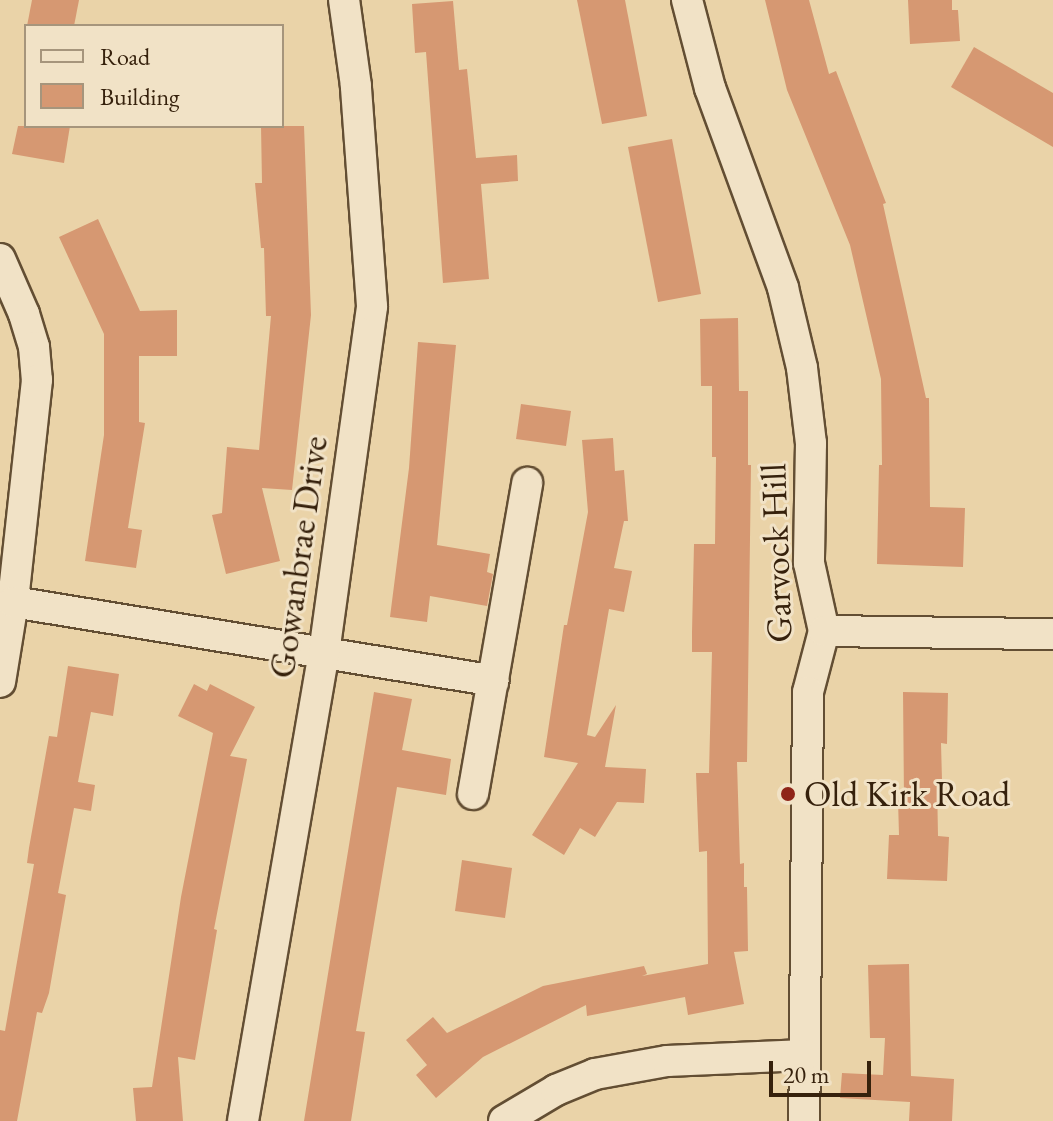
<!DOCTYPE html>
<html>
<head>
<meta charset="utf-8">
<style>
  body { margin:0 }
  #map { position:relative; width:1053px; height:1121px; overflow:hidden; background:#ead3a8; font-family:"EB Garamond",serif }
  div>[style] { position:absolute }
  .building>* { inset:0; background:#d69872 }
  .roads { filter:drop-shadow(2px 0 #634e33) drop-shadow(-2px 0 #634e33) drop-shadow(0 2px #634e33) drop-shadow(0 -2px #634e33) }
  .street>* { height:30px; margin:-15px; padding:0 15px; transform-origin:15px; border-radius:15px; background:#f1e2c6 }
  .dots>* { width:22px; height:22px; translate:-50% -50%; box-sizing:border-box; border:4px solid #f1e2c6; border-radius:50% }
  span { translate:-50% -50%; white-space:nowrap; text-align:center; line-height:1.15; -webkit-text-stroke:6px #f1e2c6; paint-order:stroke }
  .street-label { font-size:36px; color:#36210c }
  .poi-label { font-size:36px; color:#36210c }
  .left { translate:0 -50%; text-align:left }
  .legend { position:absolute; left:24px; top:24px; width:260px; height:104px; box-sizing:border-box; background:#f1e2c6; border:2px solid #a6957c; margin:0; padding:10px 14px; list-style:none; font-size:24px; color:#36210c }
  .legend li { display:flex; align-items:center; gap:16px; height:40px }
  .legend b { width:40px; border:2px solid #a6957c }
  .scale { position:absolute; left:769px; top:1061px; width:102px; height:36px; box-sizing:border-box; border:4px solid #36210c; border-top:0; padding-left:10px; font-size:24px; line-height:28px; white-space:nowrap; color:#36210c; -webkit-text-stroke:6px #f1e2c6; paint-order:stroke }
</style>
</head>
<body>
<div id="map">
  <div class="building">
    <div style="clip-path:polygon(32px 0,79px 0,74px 26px,27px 26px)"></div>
    <div style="clip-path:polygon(577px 0,625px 0,647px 116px,602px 124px)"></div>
    <div style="clip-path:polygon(765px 0,809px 0,829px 74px,836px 71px,886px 203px,883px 204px,926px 398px,929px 398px,930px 507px,965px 508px,963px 567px,877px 564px,879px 465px,882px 465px,881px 379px,850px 245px,787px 90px)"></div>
    <div style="clip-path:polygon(908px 0,952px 0,952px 10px,958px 10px,960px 41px,910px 44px)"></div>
    <div style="clip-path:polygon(453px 1px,459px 70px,467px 69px,476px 158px,517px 155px,518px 181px,481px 184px,489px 279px,443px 283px,426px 52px,415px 53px,412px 4px)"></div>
    <div style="clip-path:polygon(974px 47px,1053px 93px,1053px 147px,951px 87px)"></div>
    <div style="clip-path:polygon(18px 126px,70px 126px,64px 163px,12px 154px)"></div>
    <div style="clip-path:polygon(261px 126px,304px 126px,311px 315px,292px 490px,262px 488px,280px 561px,226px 574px,212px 515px,222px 513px,227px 447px,259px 450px,271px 316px,266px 316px,264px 248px,261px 248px,255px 183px,262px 183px)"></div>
    <div style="clip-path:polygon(672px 139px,701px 294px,658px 302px,628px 147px)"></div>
    <div style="clip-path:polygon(98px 219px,140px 311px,177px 310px,177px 356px,139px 356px,139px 422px,145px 423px,128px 528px,142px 530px,136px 568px,85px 561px,104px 435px,104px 334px,59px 237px)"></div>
    <div style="clip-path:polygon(738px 318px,739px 391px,748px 391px,748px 465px,751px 465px,747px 762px,737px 762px,740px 864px,744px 863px,744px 887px,747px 887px,748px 951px,734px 952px,744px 1004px,688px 1015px,685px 997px,587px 1016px,586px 1005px,483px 1057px,436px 1098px,416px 1075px,427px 1065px,406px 1040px,433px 1017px,447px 1033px,543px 986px,644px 966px,647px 974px,642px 976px,708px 964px,707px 851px,699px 852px,696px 773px,709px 773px,712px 652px,692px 652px,692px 632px,694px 544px,715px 544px,716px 457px,712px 457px,712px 386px,701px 386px,700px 319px)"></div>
    <div style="clip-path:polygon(418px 342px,456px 345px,437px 545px,490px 554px,487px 572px,493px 574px,487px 606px,430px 596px,427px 622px,390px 617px,409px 468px)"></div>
    <div style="clip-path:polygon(521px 404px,571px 411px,566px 446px,516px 439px)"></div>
    <div style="clip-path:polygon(613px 438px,615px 471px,624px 470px,628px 521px,624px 521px,614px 568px,632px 571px,624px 612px,609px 609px,587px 735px,595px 737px,616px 705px,605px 767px,646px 769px,644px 803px,617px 802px,595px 837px,580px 828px,564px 855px,532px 835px,578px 763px,544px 757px,564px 625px,567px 625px,588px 512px,582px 440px)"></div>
    <div style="clip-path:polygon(68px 666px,119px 674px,113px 716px,91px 712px,78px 782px,95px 785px,91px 811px,74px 808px,58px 893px,66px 895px,49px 993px,42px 1013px,37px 1012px,17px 1121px,0 1121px,0 1030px,5px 1031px,34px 864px,27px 863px,29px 848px,49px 736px,57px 737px)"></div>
    <div style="clip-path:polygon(194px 684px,207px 691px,210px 684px,255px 707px,230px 756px,247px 759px,214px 929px,217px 930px,195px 1060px,178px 1057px,183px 1121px,136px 1121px,133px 1088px,152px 1087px,181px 897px,213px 733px,178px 716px)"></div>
    <div style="clip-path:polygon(374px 692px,412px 699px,402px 750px,451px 759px,446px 795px,397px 787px,356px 1031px,365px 1032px,351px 1121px,304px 1121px)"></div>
    <div style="clip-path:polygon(903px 692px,948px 693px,947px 744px,941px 743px,942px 780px,937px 781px,938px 836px,949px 837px,947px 881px,887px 879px,889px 835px,899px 835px,898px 800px,904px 799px)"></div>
    <div style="clip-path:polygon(462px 860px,512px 868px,505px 918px,455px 911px)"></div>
    <div style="clip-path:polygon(909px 964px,911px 1076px,954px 1079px,952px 1121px,909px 1121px,910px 1102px,840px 1098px,842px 1073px,883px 1075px,885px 1038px,870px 1038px,868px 965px)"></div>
  </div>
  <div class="roads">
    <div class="street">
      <div style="left:687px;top:0;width:91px;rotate:75.4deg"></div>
      <div style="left:710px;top:88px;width:213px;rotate:69.9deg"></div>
      <div style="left:783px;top:288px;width:82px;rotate:76.6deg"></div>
      <div style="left:802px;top:368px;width:76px;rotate:83.2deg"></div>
      <div style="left:811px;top:443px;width:120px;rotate:91deg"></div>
      <div style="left:809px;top:563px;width:70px;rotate:77.6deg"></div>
      <div style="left:824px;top:631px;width:63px;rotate:104.7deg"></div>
      <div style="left:808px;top:692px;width:429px;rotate:90.5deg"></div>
      <div style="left:0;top:259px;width:60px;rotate:66.4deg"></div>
      <div style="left:24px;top:314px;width:34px;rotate:73deg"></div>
      <div style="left:34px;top:347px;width:33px;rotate:85deg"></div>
      <div style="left:37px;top:380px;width:223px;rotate:96.2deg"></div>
      <div style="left:13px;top:602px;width:81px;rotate:99.2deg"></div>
      <div style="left:13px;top:602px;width:487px;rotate:9.3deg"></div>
      <div style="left:824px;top:631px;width:229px;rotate:0.8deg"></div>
      <div style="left:473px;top:794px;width:316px;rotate:-80.1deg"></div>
      <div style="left:243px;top:1121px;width:475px;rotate:-80.2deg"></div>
      <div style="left:324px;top:653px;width:350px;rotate:-82.1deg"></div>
      <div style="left:372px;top:306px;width:221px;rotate:-94.2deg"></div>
      <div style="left:356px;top:86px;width:87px;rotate:-97.9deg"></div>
      <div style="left:504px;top:1121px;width:61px;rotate:-30.8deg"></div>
      <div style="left:556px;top:1090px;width:42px;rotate:-22.3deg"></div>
      <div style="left:595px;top:1074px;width:73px;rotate:-10.2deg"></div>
      <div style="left:667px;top:1061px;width:138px;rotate:-2.5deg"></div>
    </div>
  </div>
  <div class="dots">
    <div style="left:788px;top:794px;background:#8f2418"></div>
  </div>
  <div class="street-label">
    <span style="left:776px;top:553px;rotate:-92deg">Garvock Hill</span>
    <span style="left:298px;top:557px;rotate:-82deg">Gowanbrae Drive</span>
  </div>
  <div class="poi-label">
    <span class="left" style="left:804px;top:794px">Old Kirk Road</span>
  </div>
  <ul class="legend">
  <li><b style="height:10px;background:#f1e2c6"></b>Road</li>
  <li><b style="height:22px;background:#d69872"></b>Building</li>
  </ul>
  <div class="scale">20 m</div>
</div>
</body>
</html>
